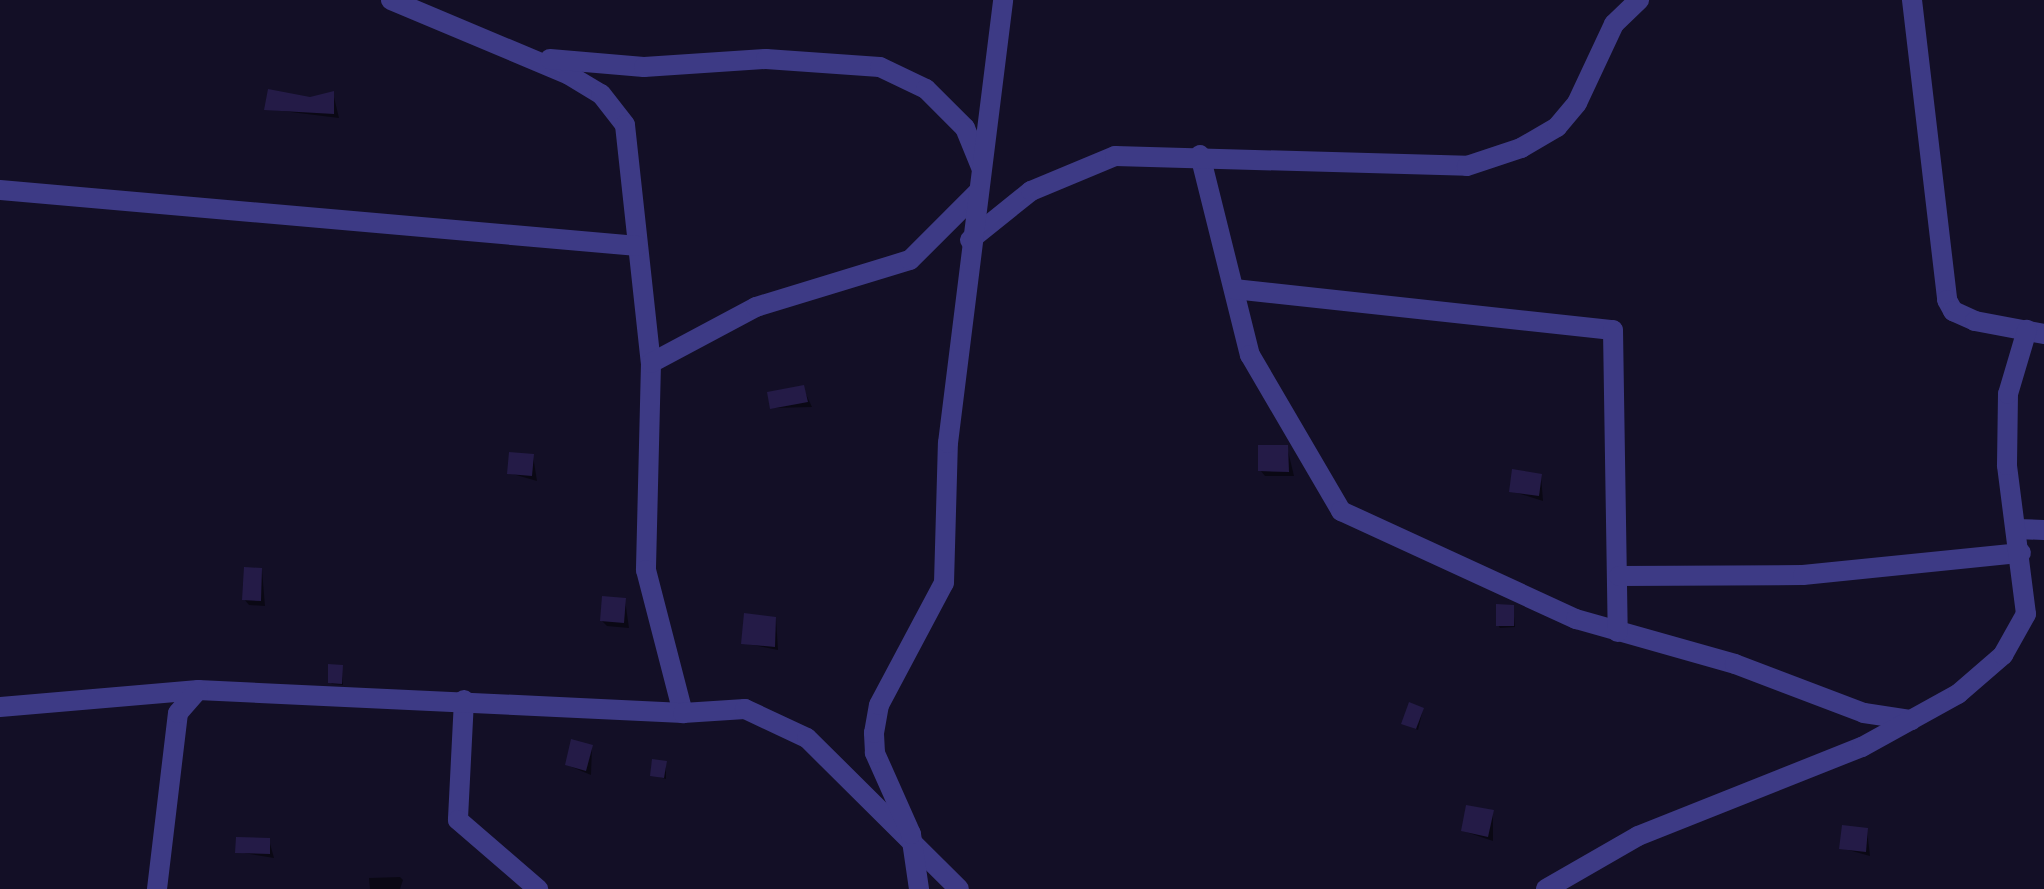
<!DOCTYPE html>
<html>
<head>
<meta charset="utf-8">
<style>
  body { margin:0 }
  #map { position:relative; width:2044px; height:889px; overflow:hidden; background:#130f26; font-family:Quicksand,sans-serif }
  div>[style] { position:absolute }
  .shadow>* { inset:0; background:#0007 }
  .building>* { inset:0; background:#241b47 }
  .street>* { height:20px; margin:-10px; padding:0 10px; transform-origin:10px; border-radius:10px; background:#3d3a85 }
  span { translate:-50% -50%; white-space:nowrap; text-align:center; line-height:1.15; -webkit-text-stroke:6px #130f26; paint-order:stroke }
</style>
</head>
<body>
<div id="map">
  <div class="shadow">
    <div style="clip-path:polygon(333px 93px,339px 118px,266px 109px,310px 99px)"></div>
    <div style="clip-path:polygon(803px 388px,812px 407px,772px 408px)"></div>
    <div style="clip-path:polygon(1287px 447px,1294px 476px,1265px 476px,1260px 470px)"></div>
    <div style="clip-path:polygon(533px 456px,537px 481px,509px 473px)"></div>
    <div style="clip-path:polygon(1541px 475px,1543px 501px,1511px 491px)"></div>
    <div style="clip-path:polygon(262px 570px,265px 606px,249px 605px,244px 599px)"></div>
    <div style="clip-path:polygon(625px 600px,629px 628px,607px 626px,602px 621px)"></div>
    <div style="clip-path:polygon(1513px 607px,1515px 627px,1500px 628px,1498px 625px)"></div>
    <div style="clip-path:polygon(776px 619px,778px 650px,743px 643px)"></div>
    <div style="clip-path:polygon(342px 667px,343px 685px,332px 684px,330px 682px)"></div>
    <div style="clip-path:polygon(1423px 709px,1418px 730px,1404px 724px)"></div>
    <div style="clip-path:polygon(592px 747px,591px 775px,567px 765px)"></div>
    <div style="clip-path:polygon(666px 763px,666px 779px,652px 775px)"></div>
    <div style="clip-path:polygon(1493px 812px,1493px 841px,1463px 831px)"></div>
    <div style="clip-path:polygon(1867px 830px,1870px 856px,1841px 848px)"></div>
    <div style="clip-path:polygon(269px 840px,274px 858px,237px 852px)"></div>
    <div style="clip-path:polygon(369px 878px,400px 877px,403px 880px,400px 889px,370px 889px)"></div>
  </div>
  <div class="building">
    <div style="clip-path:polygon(268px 89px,310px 97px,334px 91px,334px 114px,264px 110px)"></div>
    <div style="clip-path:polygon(804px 385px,808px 402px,770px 409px,767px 392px)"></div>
    <div style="clip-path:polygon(1258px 445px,1288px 445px,1289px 472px,1258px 471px)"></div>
    <div style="clip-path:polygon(509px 452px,534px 454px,532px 476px,507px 474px)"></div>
    <div style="clip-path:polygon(1512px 469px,1542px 474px,1539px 496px,1509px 492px)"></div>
    <div style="clip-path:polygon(244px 567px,262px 568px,261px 601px,242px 600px)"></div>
    <div style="clip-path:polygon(602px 596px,626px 598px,624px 623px,600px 621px)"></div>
    <div style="clip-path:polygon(1496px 604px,1514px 605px,1514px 626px,1496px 626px)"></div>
    <div style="clip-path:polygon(744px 613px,776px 617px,775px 647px,741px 644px)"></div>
    <div style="clip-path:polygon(328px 664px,343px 665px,342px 684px,328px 683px)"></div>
    <div style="clip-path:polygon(1409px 702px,1424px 708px,1416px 729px,1401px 724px)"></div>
    <div style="clip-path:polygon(571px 739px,593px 745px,586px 771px,565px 765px)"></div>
    <div style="clip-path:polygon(652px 759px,667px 761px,664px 778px,650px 776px)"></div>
    <div style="clip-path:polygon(1466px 805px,1494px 810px,1488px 837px,1461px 831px)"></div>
    <div style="clip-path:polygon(1842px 825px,1868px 828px,1866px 852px,1839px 849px)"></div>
    <div style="clip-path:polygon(236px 837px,270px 838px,270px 854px,235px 853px)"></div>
  </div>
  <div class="street">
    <div style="left:391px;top:0;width:193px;rotate:22.8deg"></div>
    <div style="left:569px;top:75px;width:37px;rotate:31deg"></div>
    <div style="left:601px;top:94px;width:39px;rotate:52deg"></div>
    <div style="left:625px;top:125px;width:239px;rotate:83.8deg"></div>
    <div style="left:651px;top:363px;width:207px;rotate:91.4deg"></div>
    <div style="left:646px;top:570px;width:148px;rotate:75.5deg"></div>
    <div style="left:1912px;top:0;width:302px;rotate:83.3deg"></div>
    <div style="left:1947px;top:300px;width:13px;rotate:61deg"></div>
    <div style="left:1953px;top:311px;width:24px;rotate:24deg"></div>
    <div style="left:1975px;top:321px;width:70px;rotate:10.7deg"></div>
    <div style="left:550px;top:59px;width:94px;rotate:4.9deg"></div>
    <div style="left:644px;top:67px;width:122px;rotate:-3.8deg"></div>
    <div style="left:766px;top:59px;width:114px;rotate:4deg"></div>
    <div style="left:880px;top:67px;width:51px;rotate:25.6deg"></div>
    <div style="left:926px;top:89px;width:55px;rotate:45deg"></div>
    <div style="left:965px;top:128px;width:42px;rotate:67.7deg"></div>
    <div style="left:1200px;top:155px;width:206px;rotate:76deg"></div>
    <div style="left:1250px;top:355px;width:181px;rotate:59.7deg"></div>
    <div style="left:1341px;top:511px;width:259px;rotate:24.7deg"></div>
    <div style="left:1576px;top:619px;width:165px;rotate:15.8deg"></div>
    <div style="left:1735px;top:664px;width:138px;rotate:20.8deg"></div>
    <div style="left:1864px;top:713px;width:48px;rotate:8.5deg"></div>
    <div style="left:0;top:190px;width:640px;rotate:5.02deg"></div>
    <div style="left:970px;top:240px;width:78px;rotate:-38.8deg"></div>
    <div style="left:1031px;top:191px;width:91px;rotate:-22.6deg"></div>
    <div style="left:1115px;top:156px;width:352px;rotate:1.6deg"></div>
    <div style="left:1467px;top:166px;width:57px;rotate:-18.4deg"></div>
    <div style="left:1521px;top:148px;width:42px;rotate:-30.3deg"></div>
    <div style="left:1557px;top:127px;width:31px;rotate:-50deg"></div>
    <div style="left:1577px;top:103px;width:87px;rotate:-64.9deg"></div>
    <div style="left:1614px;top:24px;width:35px;rotate:-44deg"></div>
    <div style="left:1234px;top:289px;width:381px;rotate:6.2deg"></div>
    <div style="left:1613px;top:330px;width:302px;rotate:89.1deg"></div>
    <div style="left:651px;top:363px;width:119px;rotate:-28.1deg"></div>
    <div style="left:756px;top:307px;width:161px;rotate:-17deg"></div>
    <div style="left:910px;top:260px;width:95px;rotate:-45deg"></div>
    <div style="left:2016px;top:529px;width:28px;rotate:2deg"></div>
    <div style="left:1619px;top:576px;width:184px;rotate:-0.3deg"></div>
    <div style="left:1803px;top:575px;width:219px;rotate:-5.8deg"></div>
    <div style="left:464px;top:700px;width:120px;rotate:92.9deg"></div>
    <div style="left:458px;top:820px;width:106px;rotate:40.8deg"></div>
    <div style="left:0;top:707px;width:199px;rotate:-4.9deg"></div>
    <div style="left:198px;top:690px;width:486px;rotate:2.7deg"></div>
    <div style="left:683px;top:713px;width:62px;rotate:-3.7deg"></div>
    <div style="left:745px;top:709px;width:68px;rotate:25.1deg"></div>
    <div style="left:807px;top:738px;width:214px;rotate:44.8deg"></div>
    <div style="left:157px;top:889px;width:177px;rotate:-83.2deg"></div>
    <div style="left:178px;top:713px;width:30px;rotate:-49deg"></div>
    <div style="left:919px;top:889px;width:56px;rotate:-98.3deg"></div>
    <div style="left:911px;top:834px;width:89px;rotate:-114deg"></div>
    <div style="left:875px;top:753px;width:20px;rotate:-93deg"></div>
    <div style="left:874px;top:733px;width:28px;rotate:-80deg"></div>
    <div style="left:879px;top:705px;width:138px;rotate:-62deg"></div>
    <div style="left:944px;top:583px;width:140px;rotate:-88.4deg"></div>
    <div style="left:948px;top:443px;width:446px;rotate:-82.9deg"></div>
    <div style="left:1546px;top:889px;width:106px;rotate:-29.9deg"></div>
    <div style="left:1638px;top:836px;width:241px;rotate:-21.7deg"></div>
    <div style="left:1862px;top:747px;width:110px;rotate:-28.9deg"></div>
    <div style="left:1958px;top:694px;width:60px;rotate:-40.9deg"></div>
    <div style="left:2003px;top:655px;width:47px;rotate:-60.7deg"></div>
    <div style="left:2026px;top:614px;width:150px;rotate:-97.3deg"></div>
    <div style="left:2007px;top:465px;width:71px;rotate:-89.2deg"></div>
    <div style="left:2008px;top:394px;width:67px;rotate:-73.5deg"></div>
  </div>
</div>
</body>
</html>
